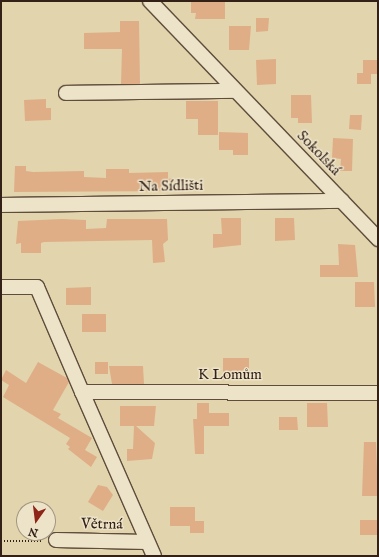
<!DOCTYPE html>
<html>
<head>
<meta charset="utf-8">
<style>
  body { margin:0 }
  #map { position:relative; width:379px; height:557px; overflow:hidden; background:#e2d4ac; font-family:"IM FELL English",serif }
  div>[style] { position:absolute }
  .building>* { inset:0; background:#dfae87 }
  .path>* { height:2.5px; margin-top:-1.25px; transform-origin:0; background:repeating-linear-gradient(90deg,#332016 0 1px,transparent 0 3px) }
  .roads { filter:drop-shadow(1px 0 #5f4d3c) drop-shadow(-1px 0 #5f4d3c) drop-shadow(0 1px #5f4d3c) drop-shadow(0 -1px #5f4d3c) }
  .minor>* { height:14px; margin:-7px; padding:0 7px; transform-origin:7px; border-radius:7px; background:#ece3c9 }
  span { translate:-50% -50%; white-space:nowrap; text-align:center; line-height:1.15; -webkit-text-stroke:3px #ece3c9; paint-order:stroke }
  .street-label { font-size:15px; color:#332016 }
  .frame { position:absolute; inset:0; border:2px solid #332016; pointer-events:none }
  .north { position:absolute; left:16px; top:501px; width:40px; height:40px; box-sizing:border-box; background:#ece3c9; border:1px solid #a29581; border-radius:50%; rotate:194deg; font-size:11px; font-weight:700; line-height:16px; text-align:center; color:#332016 }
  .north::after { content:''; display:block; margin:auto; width:14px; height:18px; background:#8f2418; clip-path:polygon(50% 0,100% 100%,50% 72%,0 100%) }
</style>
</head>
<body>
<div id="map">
  <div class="building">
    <div style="clip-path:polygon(191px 2px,225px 2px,225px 19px,195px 19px,196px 13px,191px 13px)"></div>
    <div style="clip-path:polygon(256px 18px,269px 18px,268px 31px,256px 32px)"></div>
    <div style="clip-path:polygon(120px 21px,139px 21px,140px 84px,121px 84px,122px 49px,84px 49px,84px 33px,120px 32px)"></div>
    <div style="clip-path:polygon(229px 26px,251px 26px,249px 50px,229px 50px)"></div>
    <div style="clip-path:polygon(276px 59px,276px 84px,257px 85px,256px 60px)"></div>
    <div style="clip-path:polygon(363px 60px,378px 60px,378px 74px,371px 74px,371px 84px,357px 84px,357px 73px,363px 73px)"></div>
    <div style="clip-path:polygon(291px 95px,311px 95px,312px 123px,298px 123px,298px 118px,291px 118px)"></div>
    <div style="clip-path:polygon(46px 99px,46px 108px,51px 108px,51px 120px,25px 121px,24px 100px)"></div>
    <div style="clip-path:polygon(186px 101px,218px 101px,218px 135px,198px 135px,198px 119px,186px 119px)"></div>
    <div style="clip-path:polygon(350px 115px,362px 115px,361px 130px,349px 129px)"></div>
    <div style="clip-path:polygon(219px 132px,248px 133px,248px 155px,233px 155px,233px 150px,219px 150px)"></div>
    <div style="clip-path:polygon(333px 138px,353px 139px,352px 171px,340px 171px,341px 159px,332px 158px)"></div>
    <div style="clip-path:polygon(15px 166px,26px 166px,26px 171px,33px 172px,84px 171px,84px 177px,106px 178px,106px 169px,129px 169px,129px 173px,168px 172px,168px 179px,173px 178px,173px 191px,14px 192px)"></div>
    <div style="clip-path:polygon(221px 218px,241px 218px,241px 245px,213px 248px,213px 234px,222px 234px)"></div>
    <div style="clip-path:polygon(275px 218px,294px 218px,295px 240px,275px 241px)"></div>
    <div style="clip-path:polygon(62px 219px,86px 220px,86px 229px,106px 228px,107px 219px,167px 219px,168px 240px,163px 244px,165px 262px,153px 263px,152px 240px,44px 242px,41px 243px,41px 253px,21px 253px,21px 243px,16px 244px,18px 221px)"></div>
    <div style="clip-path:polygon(338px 244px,355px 245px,358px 277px,320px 277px,320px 265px,339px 265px)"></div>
    <div style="clip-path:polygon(355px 282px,374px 282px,375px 307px,355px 307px)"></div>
    <div style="clip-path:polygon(91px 287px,91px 305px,66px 305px,66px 288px)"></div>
    <div style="clip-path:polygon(82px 314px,106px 314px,106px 332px,82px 332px)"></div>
    <div style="clip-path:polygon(223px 358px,249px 358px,249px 380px,223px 380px)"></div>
    <div style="clip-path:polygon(38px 362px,67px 378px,69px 382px,53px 410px,61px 414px,58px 418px,92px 438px,85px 450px,97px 457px,91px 467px,68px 449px,70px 447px,66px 444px,70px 438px,3px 397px,9px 385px,1px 380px,6px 370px,26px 383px)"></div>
    <div style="clip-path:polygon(95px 362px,108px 362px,108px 374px,95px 374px)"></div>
    <div style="clip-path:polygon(109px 366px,143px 366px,144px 384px,112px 384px)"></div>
    <div style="clip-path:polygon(197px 403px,209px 403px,209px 413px,229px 413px,229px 426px,204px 426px,204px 454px,195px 454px,193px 419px,197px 419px)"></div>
    <div style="clip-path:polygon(307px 403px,327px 403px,328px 427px,307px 427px)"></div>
    <div style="clip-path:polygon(120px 406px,156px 406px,154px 426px,136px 426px,155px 443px,152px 459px,127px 461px,127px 449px,133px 449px,134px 426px,120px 426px)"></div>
    <div style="clip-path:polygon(279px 417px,297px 417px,298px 430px,279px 430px)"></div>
    <div style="clip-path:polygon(364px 442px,376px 442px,378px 496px,362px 496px)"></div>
    <div style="clip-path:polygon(98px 485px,107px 487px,113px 495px,103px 511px,88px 502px)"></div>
    <div style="clip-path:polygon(170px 507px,195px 507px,195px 521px,204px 521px,204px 533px,190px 533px,190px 526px,170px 526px)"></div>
    <div style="clip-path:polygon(360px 520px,378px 520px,378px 535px,360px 535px)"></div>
  </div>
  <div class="path">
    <div style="left:1px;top:541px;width:42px"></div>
  </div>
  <div class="roads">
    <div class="minor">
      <div style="left:150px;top:1px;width:330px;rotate:46.2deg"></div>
      <div style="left:66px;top:93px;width:168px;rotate:-0.7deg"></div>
      <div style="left:1px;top:205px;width:341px;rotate:-0.7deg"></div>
      <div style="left:1px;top:287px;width:36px"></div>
      <div style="left:37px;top:287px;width:114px;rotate:66.8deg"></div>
      <div style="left:82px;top:392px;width:296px;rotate:0.2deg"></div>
      <div style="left:82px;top:392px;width:179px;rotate:66.3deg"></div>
      <div style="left:56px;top:540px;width:91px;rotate:1.3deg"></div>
    </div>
  </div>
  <div class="street-label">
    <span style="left:319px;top:153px;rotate:46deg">Sokolská</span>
    <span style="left:171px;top:186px;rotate:-1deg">Na Sídlišti</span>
    <span style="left:230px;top:375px">K Lomům</span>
    <span style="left:102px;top:524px;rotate:1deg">Větrná</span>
  </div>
  <div class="frame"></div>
  <div class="north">N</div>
</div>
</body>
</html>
